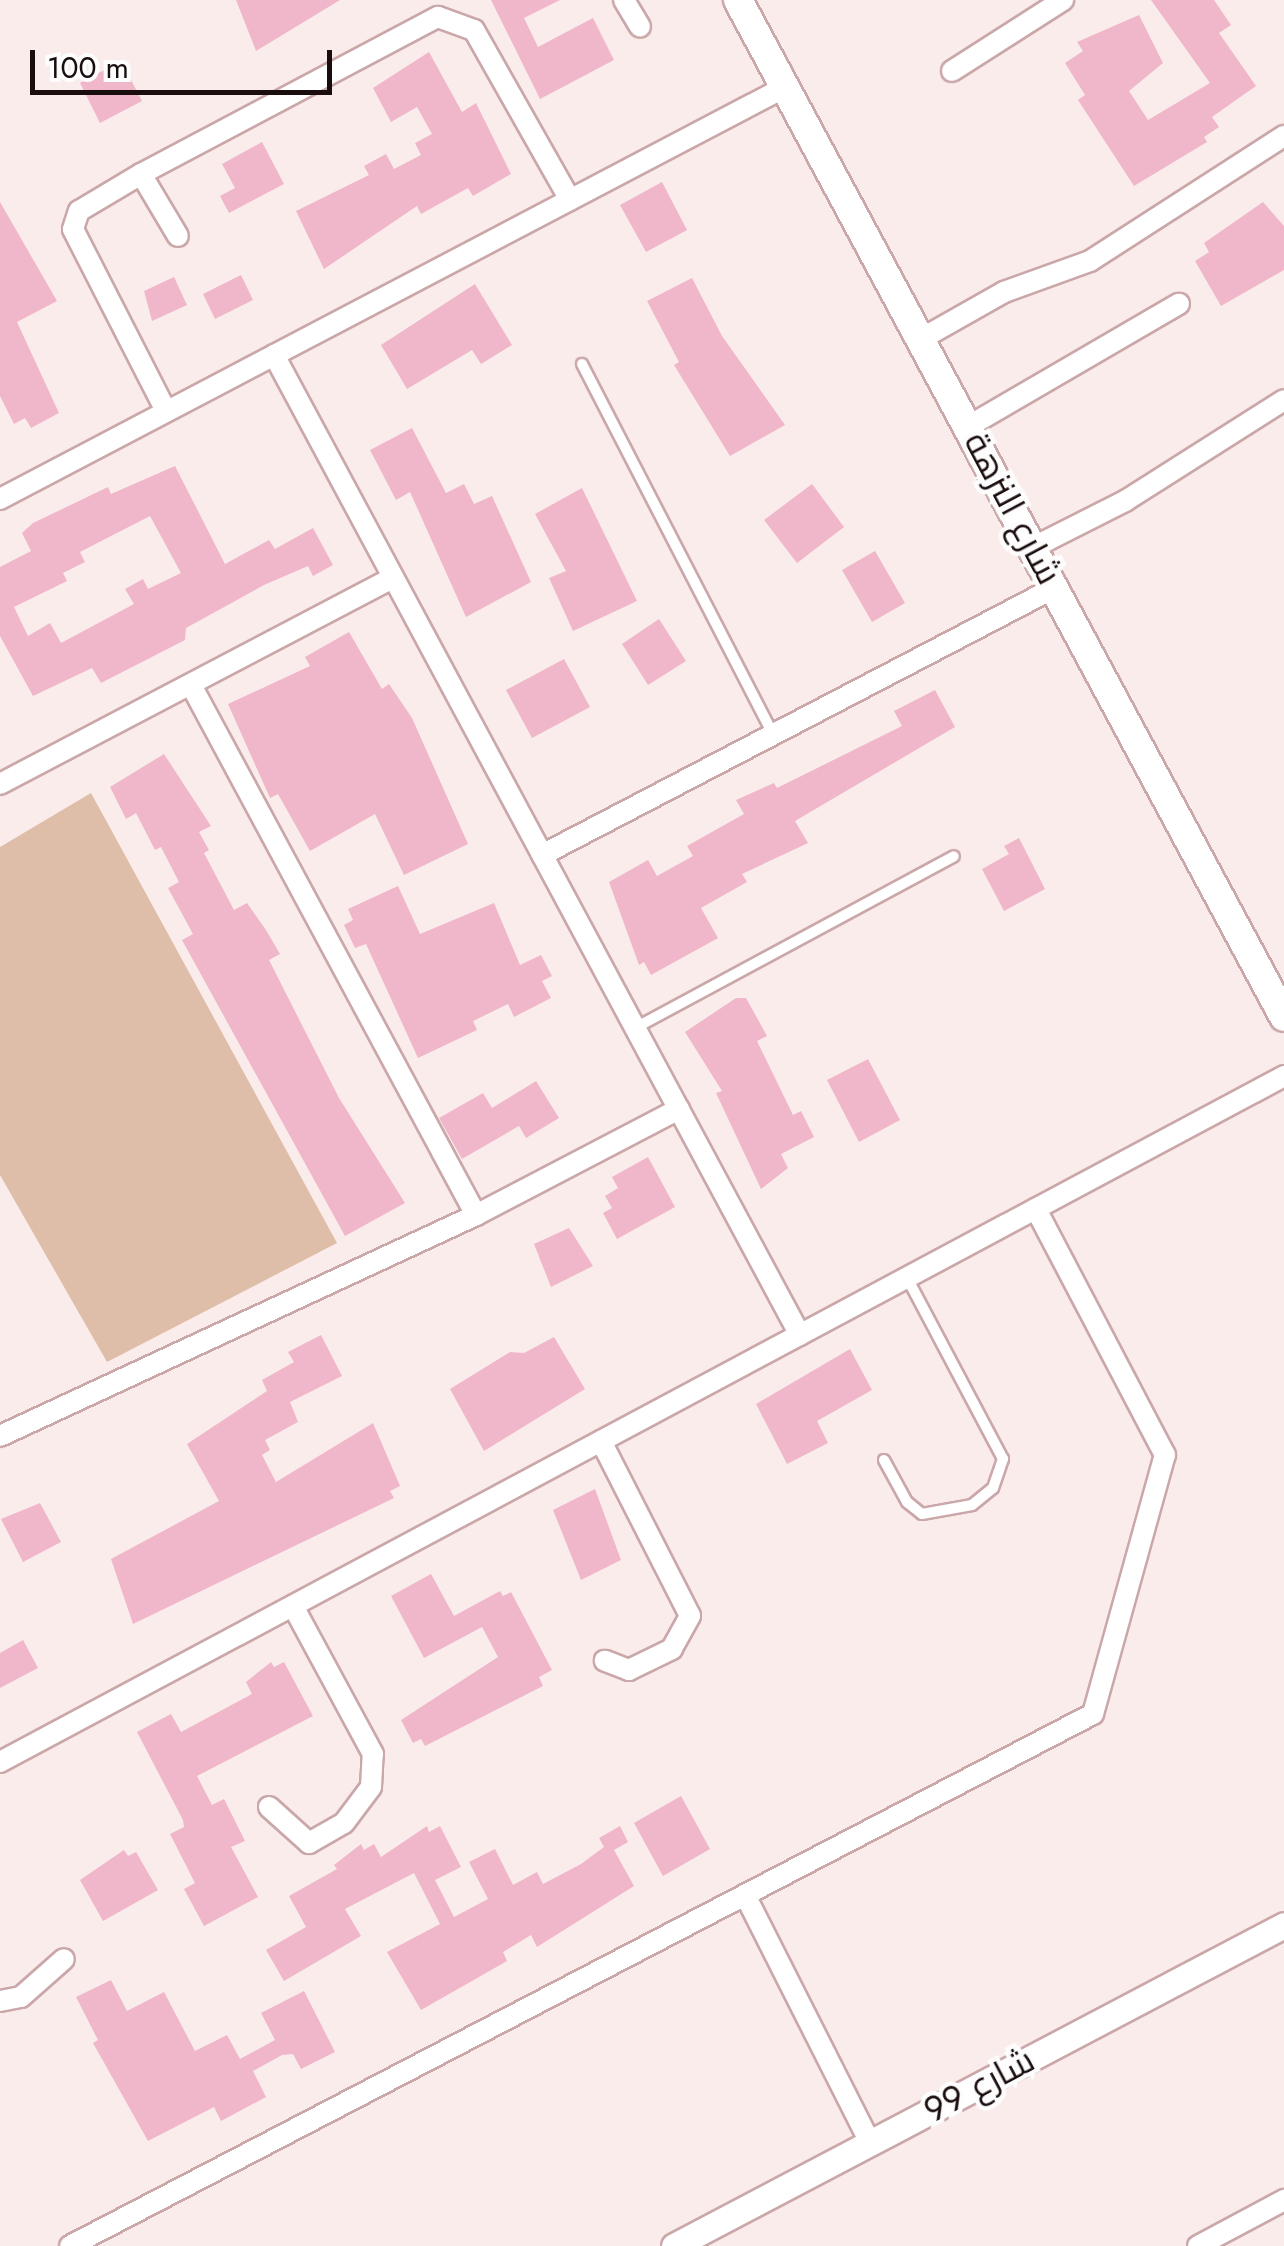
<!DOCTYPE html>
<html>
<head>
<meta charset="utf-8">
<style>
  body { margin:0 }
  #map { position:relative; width:1284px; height:2246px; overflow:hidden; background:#fbecec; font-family:Jost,Cairo,sans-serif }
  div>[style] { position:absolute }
  .green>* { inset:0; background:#debda9 }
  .building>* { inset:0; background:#f0b6ca }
  .roads { filter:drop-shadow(2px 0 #caa7a9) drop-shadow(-2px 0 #caa7a9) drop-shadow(0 2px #caa7a9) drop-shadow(0 -2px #caa7a9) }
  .service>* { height:10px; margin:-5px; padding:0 5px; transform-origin:5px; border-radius:5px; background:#fff }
  .minor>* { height:20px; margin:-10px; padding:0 10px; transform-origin:10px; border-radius:10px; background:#fff }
  .tertiary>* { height:25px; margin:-12.5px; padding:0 12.5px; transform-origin:12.5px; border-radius:12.5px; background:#fff }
  .secondary>* { height:28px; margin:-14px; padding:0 14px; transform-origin:14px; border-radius:14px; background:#fff }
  span { translate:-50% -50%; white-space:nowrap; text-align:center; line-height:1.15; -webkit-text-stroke:9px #fdfdfd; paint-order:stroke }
  .street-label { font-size:35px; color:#190d0e }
  .scale { position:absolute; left:30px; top:50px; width:302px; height:45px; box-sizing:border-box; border:5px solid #190d0e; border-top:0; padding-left:12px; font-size:30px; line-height:35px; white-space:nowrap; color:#190d0e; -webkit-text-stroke:8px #fdfdfd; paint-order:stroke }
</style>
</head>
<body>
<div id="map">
  <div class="green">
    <div style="clip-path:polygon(91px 793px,337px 1243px,107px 1362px,0 1175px,0 847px)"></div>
  </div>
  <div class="building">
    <div style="clip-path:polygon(236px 0,340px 0,256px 51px)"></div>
    <div style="clip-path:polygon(491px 0,560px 0,524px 18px,538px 47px,593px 18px,614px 60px,540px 99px)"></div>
    <div style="clip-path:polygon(1151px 0,1214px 0,1231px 25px,1219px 33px,1256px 86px,1212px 117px,1219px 127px,1204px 137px,1207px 142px,1134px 186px,1078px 100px,1085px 95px,1065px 63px,1083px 51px,1077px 42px,1139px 15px,1163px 63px,1129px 91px,1148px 120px,1210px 83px)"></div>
    <div style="clip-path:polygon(429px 52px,462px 112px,476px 103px,511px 174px,473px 196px,468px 188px,421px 214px,417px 206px,324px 269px,296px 211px,369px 175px,364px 166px,386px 154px,394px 169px,421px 155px,415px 143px,432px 134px,417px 107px,391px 122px,373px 88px)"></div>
    <div style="clip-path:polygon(121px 61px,142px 101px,100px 123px,80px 83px)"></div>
    <div style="clip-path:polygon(262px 142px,284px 184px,229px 213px,220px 196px,235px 188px,222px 164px)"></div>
    <div style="clip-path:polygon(662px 182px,687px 230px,646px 252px,620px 205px)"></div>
    <div style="clip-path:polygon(0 202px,57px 301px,17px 322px,59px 413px,31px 428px,25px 418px,14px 424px,0 396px)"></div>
    <div style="clip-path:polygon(1263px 202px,1284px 226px,1284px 270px,1221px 306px,1195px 261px,1209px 252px,1204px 243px)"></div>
    <div style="clip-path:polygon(241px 275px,253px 300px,215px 319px,203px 294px)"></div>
    <div style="clip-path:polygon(174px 277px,187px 305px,152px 321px,144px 291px)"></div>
    <div style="clip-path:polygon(692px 278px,722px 336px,785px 425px,730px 456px,674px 365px,679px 362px,647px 301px)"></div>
    <div style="clip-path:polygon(475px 284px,512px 345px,481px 364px,472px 350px,407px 389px,381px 345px)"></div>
    <div style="clip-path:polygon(412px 428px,446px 493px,464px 484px,474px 504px,492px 496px,531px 582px,466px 617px,410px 492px,396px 500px,370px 450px)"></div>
    <div style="clip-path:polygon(evenodd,175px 466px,225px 564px,269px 540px,275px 549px,313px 528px,333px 565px,313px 576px,308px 566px,264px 585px,186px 628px,185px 640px,101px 683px,92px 668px,33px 696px,0 636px,0 567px,31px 551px,22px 533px,33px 523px,108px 487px,111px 494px,175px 466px,150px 516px,181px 573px,148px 589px,143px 579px,125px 589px,134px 604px,61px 643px,50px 623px,28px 636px,14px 607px,67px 581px,63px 573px,85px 562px,80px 552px,150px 516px)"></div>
    <div style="clip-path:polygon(812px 484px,844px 527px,797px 563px,764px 520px)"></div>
    <div style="clip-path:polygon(582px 488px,637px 601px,573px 631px,549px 578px,566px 571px,535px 514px)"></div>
    <div style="clip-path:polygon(875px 551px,905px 603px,872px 622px,842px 570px)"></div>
    <div style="clip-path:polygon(659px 619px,686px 661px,648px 685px,622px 644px)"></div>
    <div style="clip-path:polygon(349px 632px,382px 689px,389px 684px,412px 718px,468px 844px,404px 875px,375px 814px,310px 851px,278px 794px,270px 798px,228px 704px,310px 666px,305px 657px)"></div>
    <div style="clip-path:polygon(564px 659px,590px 707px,532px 738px,506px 690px)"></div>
    <div style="clip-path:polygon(935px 690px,955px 727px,795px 821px,808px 843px,742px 874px,747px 882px,701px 908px,718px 938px,651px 975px,644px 962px,639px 965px,609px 882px,648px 860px,657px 876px,693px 856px,687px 846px,744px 814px,736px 800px,774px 783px,777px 788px,902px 726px,894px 711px)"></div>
    <div style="clip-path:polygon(164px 754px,211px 826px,199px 832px,209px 850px,204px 853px,234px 910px,247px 903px,266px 930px,280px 954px,269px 960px,339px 1098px,405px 1203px,345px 1236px,182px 940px,193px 934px,168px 888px,179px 882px,161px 847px,155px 850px,136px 813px,126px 819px,110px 787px)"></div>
    <div style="clip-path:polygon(1019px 838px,1045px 889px,1004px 911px,982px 869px,1009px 854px,1004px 846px)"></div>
    <div style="clip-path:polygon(398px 886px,420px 934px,494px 903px,520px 965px,541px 955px,552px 976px,542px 981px,551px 998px,514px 1017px,508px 1004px,473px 1021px,477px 1030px,418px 1058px,366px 944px,355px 948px,344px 925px,353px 920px,348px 909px)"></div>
    <div style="clip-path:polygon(736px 998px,746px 998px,767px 1036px,757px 1041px,793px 1115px,801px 1111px,814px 1137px,781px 1154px,788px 1168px,761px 1189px,716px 1093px,722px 1091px,685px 1032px)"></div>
    <div style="clip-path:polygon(868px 1059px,900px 1120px,859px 1142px,827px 1080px)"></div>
    <div style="clip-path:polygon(536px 1081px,559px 1118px,526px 1138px,519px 1126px,462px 1159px,439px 1118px,483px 1093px,492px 1108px)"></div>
    <div style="clip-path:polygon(648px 1157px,675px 1207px,617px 1239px,603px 1213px,612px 1208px,605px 1196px,618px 1188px,612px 1177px)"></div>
    <div style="clip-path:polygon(569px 1228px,593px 1266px,551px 1287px,534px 1244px)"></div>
    <div style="clip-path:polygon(321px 1335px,342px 1376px,290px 1402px,298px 1422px,265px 1440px,270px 1450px,262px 1455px,276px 1482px,373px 1423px,400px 1486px,390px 1491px,394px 1498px,133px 1624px,111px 1559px,219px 1501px,187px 1444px,267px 1391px,262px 1380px,294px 1362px,288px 1352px)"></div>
    <div style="clip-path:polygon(554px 1337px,585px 1389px,484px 1451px,450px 1389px,510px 1352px,524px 1353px)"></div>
    <div style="clip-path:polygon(850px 1349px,872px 1390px,817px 1421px,828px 1443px,787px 1464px,756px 1404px)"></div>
    <div style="clip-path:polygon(595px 1489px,621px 1560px,581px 1580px,553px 1510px)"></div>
    <div style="clip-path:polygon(40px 1503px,61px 1542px,23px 1562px,1px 1519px)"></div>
    <div style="clip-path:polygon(431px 1574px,454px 1616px,500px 1591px,503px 1596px,511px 1592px,552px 1670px,539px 1677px,543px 1686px,425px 1746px,421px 1739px,413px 1743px,401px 1720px,498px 1657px,482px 1627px,424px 1658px,391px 1596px)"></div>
    <div style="clip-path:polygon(23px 1640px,38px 1668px,0 1688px,0 1653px)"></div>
    <div style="clip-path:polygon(271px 1662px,274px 1667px,284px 1662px,313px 1716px,197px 1776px,212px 1805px,224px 1799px,245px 1841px,231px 1847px,258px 1897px,204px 1926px,184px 1889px,195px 1883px,170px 1834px,184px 1827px,183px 1820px,137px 1732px,171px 1714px,181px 1732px,252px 1694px,246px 1682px)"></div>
    <div style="clip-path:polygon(681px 1796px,710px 1849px,663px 1876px,634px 1823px)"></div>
    <div style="clip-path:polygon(427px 1826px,429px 1832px,440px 1826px,461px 1867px,435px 1880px,454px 1917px,488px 1899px,469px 1862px,495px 1849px,513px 1885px,537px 1872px,543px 1884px,581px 1864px,604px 1847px,599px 1838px,620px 1826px,628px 1842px,614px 1850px,634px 1886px,537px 1947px,531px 1935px,503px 1952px,507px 1961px,421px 2010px,387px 1952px,440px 1924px,414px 1873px,345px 1909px,361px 1936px,284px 1981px,266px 1950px,306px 1927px,289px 1896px,337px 1869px,334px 1865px,361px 1844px,364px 1850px,374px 1844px,381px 1857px)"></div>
    <div style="clip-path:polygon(124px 1850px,128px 1856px,136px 1852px,158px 1890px,103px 1921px,80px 1880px)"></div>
    <div style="clip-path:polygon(111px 1980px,127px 2011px,164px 1992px,195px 2051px,227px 2035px,240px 2059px,275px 2040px,261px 2013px,304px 1991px,335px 2052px,301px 2069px,293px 2054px,282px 2055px,253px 2071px,266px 2097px,221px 2121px,214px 2107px,148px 2141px,93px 2043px,98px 2040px,76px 1997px)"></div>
  </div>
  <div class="roads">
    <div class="service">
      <div style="left:582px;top:364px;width:416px;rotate:62.7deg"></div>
      <div style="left:635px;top:1028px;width:362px;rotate:-28.3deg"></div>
      <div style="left:884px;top:1460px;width:48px;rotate:61.3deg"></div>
      <div style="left:907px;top:1502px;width:19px;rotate:39deg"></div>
      <div style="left:922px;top:1514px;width:51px;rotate:-10.2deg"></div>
      <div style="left:972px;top:1505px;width:27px;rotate:-39deg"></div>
      <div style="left:993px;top:1488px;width:31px;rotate:-71deg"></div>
      <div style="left:1003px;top:1459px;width:205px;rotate:-117.9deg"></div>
    </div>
    <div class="minor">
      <div style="left:624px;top:0;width:31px;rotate:59deg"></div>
      <div style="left:952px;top:71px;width:132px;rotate:-32.6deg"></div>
      <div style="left:141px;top:174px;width:336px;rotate:-27.9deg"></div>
      <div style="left:438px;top:17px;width:38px;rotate:20deg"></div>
      <div style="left:474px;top:30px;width:195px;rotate:60.5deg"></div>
      <div style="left:921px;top:339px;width:95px;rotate:-29.5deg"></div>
      <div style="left:1004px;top:292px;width:91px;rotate:-19.8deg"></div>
      <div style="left:1090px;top:261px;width:231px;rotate:-32.8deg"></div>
      <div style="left:274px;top:355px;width:1112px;rotate:61.78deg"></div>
      <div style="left:166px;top:411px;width:204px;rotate:-117.1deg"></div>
      <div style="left:73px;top:229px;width:19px;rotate:-72deg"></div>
      <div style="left:79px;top:211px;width:72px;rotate:-30.8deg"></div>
      <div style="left:141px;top:174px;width:72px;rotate:59.2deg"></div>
      <div style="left:969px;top:426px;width:243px;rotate:-30.2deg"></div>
      <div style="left:0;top:499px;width:887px;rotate:-27.69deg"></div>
      <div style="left:1034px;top:547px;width:102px;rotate:-26.8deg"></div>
      <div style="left:1125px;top:501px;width:188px;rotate:-32.4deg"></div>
      <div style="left:191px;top:685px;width:602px;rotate:61.73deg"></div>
      <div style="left:0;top:784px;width:441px;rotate:-27.7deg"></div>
      <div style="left:542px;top:855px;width:580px;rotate:-27.54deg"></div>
      <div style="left:0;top:1436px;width:525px;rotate:-24.9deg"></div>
      <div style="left:476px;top:1215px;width:229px;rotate:-27.6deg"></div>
      <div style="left:601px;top:1441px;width:196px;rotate:63deg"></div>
      <div style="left:690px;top:1616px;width:38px;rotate:119deg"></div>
      <div style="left:672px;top:1649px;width:48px;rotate:154deg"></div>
      <div style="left:629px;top:1670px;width:26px;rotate:-159deg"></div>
      <div style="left:0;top:1762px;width:1456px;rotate:-28.11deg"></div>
      <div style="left:269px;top:1807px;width:54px;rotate:42deg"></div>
      <div style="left:309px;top:1843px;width:40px;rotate:-29.7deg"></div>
      <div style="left:344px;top:1823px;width:45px;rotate:-53.1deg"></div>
      <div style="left:371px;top:1787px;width:33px;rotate:-87deg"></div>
      <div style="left:373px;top:1754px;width:168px;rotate:-118.4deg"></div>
      <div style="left:745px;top:1895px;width:277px;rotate:63.2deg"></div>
      <div style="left:0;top:2001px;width:21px;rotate:-11deg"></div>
      <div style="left:21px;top:1997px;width:57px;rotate:-41.5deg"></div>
      <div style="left:70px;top:2246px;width:1153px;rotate:-27.48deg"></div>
      <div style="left:1093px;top:1714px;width:269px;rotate:-74.5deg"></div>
      <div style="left:1165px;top:1455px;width:278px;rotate:-117.7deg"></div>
      <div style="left:1198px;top:2246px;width:98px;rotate:-28.1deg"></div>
    </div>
    <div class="tertiary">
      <div style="left:674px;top:2246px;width:689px;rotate:-27.75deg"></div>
    </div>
    <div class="secondary">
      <div style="left:738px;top:0;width:1154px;rotate:61.77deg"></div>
    </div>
  </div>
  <div class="street-label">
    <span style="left:1013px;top:508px;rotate:62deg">شارع النزهة</span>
    <span style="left:979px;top:2085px;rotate:-28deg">شارع 99</span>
  </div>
  <div class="scale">100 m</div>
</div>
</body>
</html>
